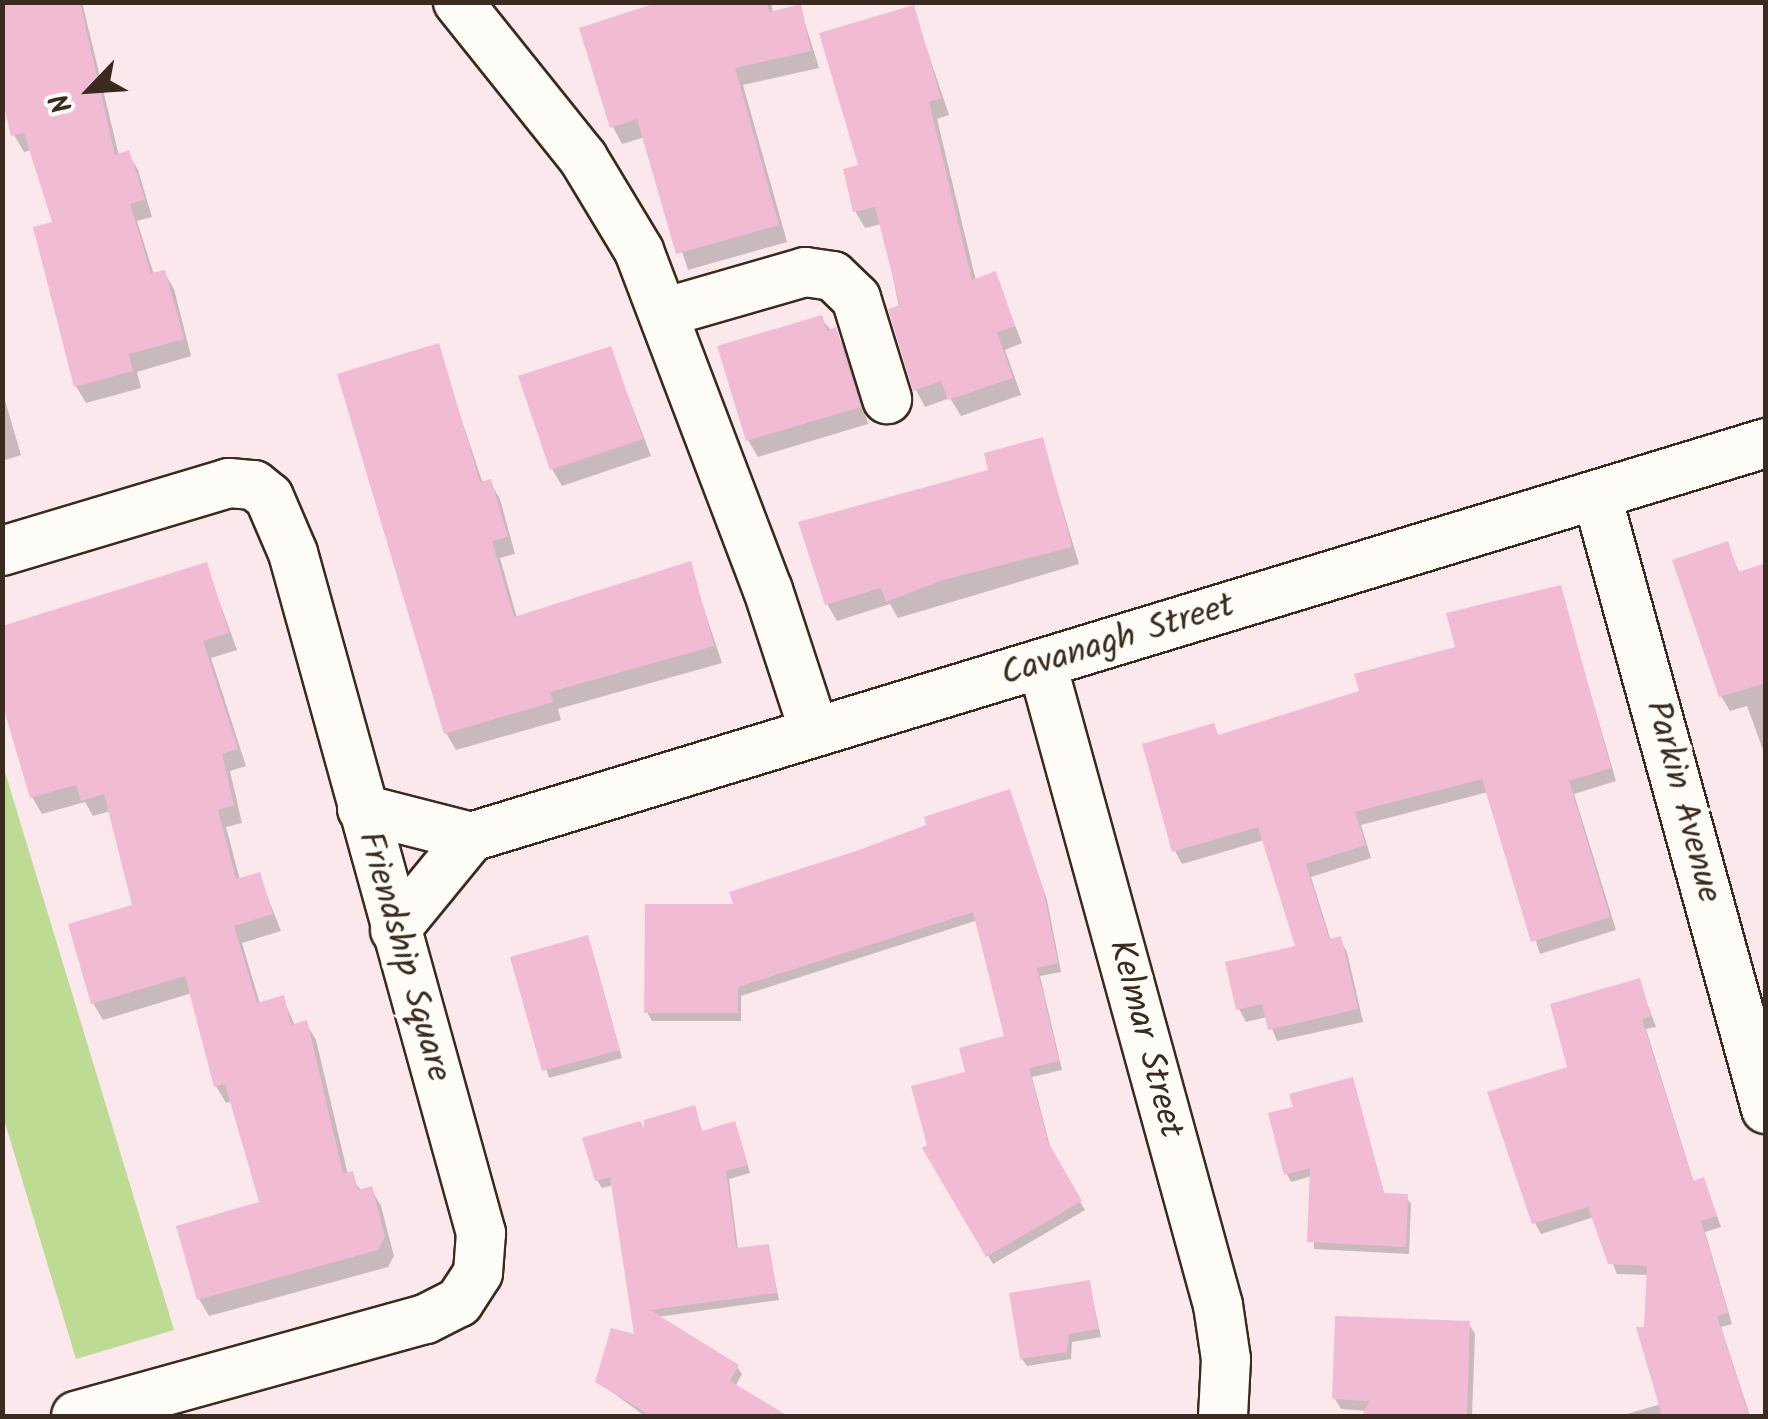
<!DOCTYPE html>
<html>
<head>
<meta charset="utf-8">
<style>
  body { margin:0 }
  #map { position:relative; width:1768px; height:1419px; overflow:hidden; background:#fae8ec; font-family:Kalam,sans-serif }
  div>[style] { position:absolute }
  .green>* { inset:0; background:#bedb93 }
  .shadow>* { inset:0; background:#0003 }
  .building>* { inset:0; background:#f2bbd4 }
  .roads { filter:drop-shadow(2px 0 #3b2a1e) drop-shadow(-2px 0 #3b2a1e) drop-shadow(0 2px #3b2a1e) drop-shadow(0 -2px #3b2a1e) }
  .minor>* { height:48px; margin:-24px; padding:0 24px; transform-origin:24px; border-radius:24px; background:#fdfcf7 }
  span { translate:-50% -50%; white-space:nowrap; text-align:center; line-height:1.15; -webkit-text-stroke:10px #fdfcf7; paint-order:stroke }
  .street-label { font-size:35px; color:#3b2a1e }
  .frame { position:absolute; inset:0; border:5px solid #3b2a1e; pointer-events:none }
  .north { position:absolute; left:40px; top:40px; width:100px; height:100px; -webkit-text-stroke:8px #fdfcf7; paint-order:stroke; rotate:245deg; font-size:28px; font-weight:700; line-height:40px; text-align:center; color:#3b2a1e }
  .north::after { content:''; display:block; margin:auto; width:35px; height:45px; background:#3b2a1e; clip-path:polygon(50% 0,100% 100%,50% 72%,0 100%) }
</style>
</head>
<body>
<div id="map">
  <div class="green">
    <div style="clip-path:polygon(2px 762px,174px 1330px,76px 1359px,3px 1116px)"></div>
  </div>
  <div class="shadow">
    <div style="clip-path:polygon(2px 2px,82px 2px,119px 156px,128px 153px,138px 170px,152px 217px,137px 221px,154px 275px,164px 272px,174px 289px,191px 356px,137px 372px,141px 388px,86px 403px,76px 386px,55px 223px,32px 150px,24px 152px,14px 135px)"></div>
    <div style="clip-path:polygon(668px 2px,771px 2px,773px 13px,800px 7px,819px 68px,743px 85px,787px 242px,688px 270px,645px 137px,622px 144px,613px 127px)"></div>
    <div style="clip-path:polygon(913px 8px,949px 115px,937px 119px,976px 281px,995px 275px,1022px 343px,1005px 350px,1021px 395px,961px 416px,950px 398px,925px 407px,916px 390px,882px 224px,865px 228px,855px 211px,861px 167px)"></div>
    <div style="clip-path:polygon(821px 318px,845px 347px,868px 424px,758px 457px,748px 440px)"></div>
    <div style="clip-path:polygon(437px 346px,483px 484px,490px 482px,500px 499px,515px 554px,500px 558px,517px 618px,689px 564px,722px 663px,558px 709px,561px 720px,456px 750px,446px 733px)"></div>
    <div style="clip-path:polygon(610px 349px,651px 456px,562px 486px,552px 469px)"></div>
    <div style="clip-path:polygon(2px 390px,21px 455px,2px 461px)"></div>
    <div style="clip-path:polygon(1042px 440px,1079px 564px,898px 618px,890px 604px,837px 621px,827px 604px,991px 471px)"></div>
    <div style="clip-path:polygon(1727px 544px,1740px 574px,1766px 566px,1766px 758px,1747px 706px,1730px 711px,1721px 696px)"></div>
    <div style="clip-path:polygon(206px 565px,237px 650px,211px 658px,246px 766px,230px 771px,242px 823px,226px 827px,240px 880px,259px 875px,281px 931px,242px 943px,260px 1004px,283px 998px,295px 1026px,306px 1023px,316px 1040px,348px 1175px,362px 1191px,371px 1189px,381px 1206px,394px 1256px,388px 1267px,209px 1316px,199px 1299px,262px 1203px,232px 1101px,226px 1103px,216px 1086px,192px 993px,103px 1020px,93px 1003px,135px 907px,111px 811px,93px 816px,85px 802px,42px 814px,32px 797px)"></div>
    <div style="clip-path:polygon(1560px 588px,1616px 781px,1574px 794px,1616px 930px,1540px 954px,1488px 792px,1361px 825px,1371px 858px,1311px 877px,1331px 941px,1340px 939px,1347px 952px,1363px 1022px,1277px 1041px,1267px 1017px,1246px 1022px,1239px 1009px,1298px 948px,1264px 840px,1182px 864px,1175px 851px,1213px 726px,1220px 737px,1362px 693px,1458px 648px)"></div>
    <div style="clip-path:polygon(1009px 792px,1047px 900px,1061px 972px,1040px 976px,1062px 1070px,1032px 1077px,1052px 1154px,1085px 1210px,993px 1264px,925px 1149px,1007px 1038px,978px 920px,741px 996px,741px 1021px,652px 1021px,647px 1012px,736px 907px)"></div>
    <div style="clip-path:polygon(591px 946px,622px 1058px,549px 1078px,513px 959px)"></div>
    <div style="clip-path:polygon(1639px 981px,1656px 1027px,1646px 1029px,1694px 1183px,1708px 1191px,1721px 1227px,1705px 1232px,1732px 1324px,1721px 1327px,1750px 1416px,1620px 1416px,1661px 1404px,1647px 1330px,1649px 1275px,1617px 1274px,1594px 1217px,1541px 1234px,1535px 1223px,1570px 1069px)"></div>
    <div style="clip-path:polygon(1352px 1080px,1385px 1196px,1406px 1197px,1411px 1204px,1409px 1254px,1314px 1249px,1312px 1176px,1291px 1182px,1287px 1174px,1296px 1108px)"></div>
    <div style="clip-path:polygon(694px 1108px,703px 1133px,738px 1132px,750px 1173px,729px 1179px,738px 1250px,768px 1246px,779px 1300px,657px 1317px,737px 1367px,742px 1374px,735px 1387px,778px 1416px,645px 1416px,598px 1382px,637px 1338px,613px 1185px,602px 1188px,597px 1180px,646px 1137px)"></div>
    <div style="clip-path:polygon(1089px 1282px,1101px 1337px,1072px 1342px,1071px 1359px,1027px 1366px,1022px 1359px)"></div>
    <div style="clip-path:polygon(1469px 1324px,1475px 1334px,1472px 1416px,1364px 1416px,1367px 1411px,1341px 1409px,1335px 1399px)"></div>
  </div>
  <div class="building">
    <div style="clip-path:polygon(2px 2px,80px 2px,115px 155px,129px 150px,145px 199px,130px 204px,151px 273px,165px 270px,184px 339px,129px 354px,133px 371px,74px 387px,33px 227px,52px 222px,24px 133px,11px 136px,2px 98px)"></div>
    <div style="clip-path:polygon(659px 2px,767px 2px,769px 12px,801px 4px,811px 51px,735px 68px,779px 225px,676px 254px,637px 119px,610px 128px,579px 28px)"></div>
    <div style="clip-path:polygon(914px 5px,941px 98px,929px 102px,972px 280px,996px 271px,1015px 326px,997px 332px,1013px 378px,948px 400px,941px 381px,913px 391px,888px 309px,900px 305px,875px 207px,853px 212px,843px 169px,858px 165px,819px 33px)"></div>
    <div style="clip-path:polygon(822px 315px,827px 331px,836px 327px,861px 407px,746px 441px,717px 346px)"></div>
    <div style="clip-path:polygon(439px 343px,480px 482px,491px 479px,508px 537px,492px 541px,514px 617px,691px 561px,714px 646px,550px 692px,553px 702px,444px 734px,337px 374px)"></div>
    <div style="clip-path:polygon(611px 346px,643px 439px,550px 470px,518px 376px)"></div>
    <div style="clip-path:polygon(1043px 437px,1072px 547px,943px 580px,886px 602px,881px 588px,825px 605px,798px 522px,988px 470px,984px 453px)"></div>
    <div style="clip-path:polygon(1728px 541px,1738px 572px,1766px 563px,1766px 683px,1719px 697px,1672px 560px)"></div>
    <div style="clip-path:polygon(207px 562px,229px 633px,203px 641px,238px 749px,222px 754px,234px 805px,218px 810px,236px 879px,260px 872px,273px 914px,234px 926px,257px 1003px,284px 995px,291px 1025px,307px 1020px,343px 1173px,353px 1171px,358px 1190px,372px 1186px,385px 1237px,378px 1250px,197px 1300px,176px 1226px,259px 1202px,225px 1084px,214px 1087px,185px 976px,91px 1004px,68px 924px,132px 905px,104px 794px,81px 801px,76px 785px,30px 798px,2px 703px,2px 626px)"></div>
    <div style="clip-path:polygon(1561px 585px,1611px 768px,1569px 781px,1610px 917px,1531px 942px,1482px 779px,1355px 812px,1366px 845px,1306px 864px,1329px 939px,1341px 936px,1358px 1009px,1268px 1030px,1262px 1004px,1236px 1010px,1225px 962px,1295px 946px,1258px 827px,1172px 852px,1142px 744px,1214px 723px,1218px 735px,1359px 691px,1354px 674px,1455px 647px,1446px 613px)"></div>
    <div style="clip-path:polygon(1010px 789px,1043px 888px,1058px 963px,1037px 968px,1059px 1061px,1029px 1068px,1048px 1142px,1082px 1201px,986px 1257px,922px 1148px,927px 1145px,911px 1086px,965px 1072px,959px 1048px,1004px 1036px,973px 912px,738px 987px,738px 1013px,644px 1013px,645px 904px,733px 904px,729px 892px,859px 850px,926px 825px,924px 817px)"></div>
    <div style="clip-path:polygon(588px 935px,620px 1050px,542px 1071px,510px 957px)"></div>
    <div style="clip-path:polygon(1640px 978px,1651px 1016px,1642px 1019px,1693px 1181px,1704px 1177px,1717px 1216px,1701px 1221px,1728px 1313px,1717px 1316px,1749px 1416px,1662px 1416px,1636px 1327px,1644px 1327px,1647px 1266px,1608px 1264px,1588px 1207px,1532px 1224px,1487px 1092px,1567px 1067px,1550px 1004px)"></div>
    <div style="clip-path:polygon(1353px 1077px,1384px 1193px,1408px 1194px,1406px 1247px,1307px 1242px,1310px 1168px,1284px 1175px,1268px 1113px,1293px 1107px,1289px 1094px)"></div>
    <div style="clip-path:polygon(695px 1105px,702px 1131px,735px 1121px,748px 1165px,726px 1171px,736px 1248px,769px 1244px,777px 1293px,650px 1310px,739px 1365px,730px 1381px,788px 1416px,651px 1416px,595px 1382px,611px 1328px,634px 1334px,610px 1177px,595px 1181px,582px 1138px,640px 1121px,644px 1128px,644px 1120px)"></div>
    <div style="clip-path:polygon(1090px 1280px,1098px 1329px,1069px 1334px,1067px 1352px,1020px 1359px,1009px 1293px)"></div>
    <div style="clip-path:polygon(1335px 1316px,1470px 1321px,1467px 1416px,1362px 1416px,1369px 1401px,1332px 1399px)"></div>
  </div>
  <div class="roads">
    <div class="minor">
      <div style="left:458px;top:2px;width:200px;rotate:51.3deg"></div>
      <div style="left:583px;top:158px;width:109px;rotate:58.9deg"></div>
      <div style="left:639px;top:251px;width:363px;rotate:69.2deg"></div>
      <div style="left:768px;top:590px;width:148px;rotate:71.9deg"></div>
      <div style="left:663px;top:313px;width:148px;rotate:-16.1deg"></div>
      <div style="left:805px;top:272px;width:28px;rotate:8deg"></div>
      <div style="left:833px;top:276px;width:32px;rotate:44deg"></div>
      <div style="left:856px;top:298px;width:106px;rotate:72.9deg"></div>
      <div style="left:1597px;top:496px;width:636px;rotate:74.59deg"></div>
      <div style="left:2px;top:551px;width:237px;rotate:-16.7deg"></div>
      <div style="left:229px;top:483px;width:25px;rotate:5deg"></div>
      <div style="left:254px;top:485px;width:19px;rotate:39deg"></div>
      <div style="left:269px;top:497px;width:61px;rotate:66.8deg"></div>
      <div style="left:293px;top:553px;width:706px;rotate:74.55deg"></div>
      <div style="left:481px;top:1233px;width:40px;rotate:94.3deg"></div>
      <div style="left:478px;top:1273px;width:35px;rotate:123deg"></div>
      <div style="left:459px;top:1302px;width:38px;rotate:153deg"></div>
      <div style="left:425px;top:1319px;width:362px;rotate:164.5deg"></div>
      <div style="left:1042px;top:664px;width:665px;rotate:74.65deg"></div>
      <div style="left:1218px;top:1305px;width:55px;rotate:81.6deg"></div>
      <div style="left:1226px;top:1359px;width:57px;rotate:93deg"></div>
      <div style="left:362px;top:809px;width:113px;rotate:14.4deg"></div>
      <div style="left:471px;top:837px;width:1354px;rotate:-16.92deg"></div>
      <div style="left:395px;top:930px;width:120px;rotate:-50.7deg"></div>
    </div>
  </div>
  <div class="street-label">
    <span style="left:1118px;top:641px;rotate:-17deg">Cavanagh Street</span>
    <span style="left:1682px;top:802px;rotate:75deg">Parkin Avenue</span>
    <span style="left:403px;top:957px;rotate:74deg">Friendship Square</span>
    <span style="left:1145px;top:1039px;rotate:75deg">Kelmar Street</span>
  </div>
  <div class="frame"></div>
  <div class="north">N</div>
</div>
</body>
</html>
